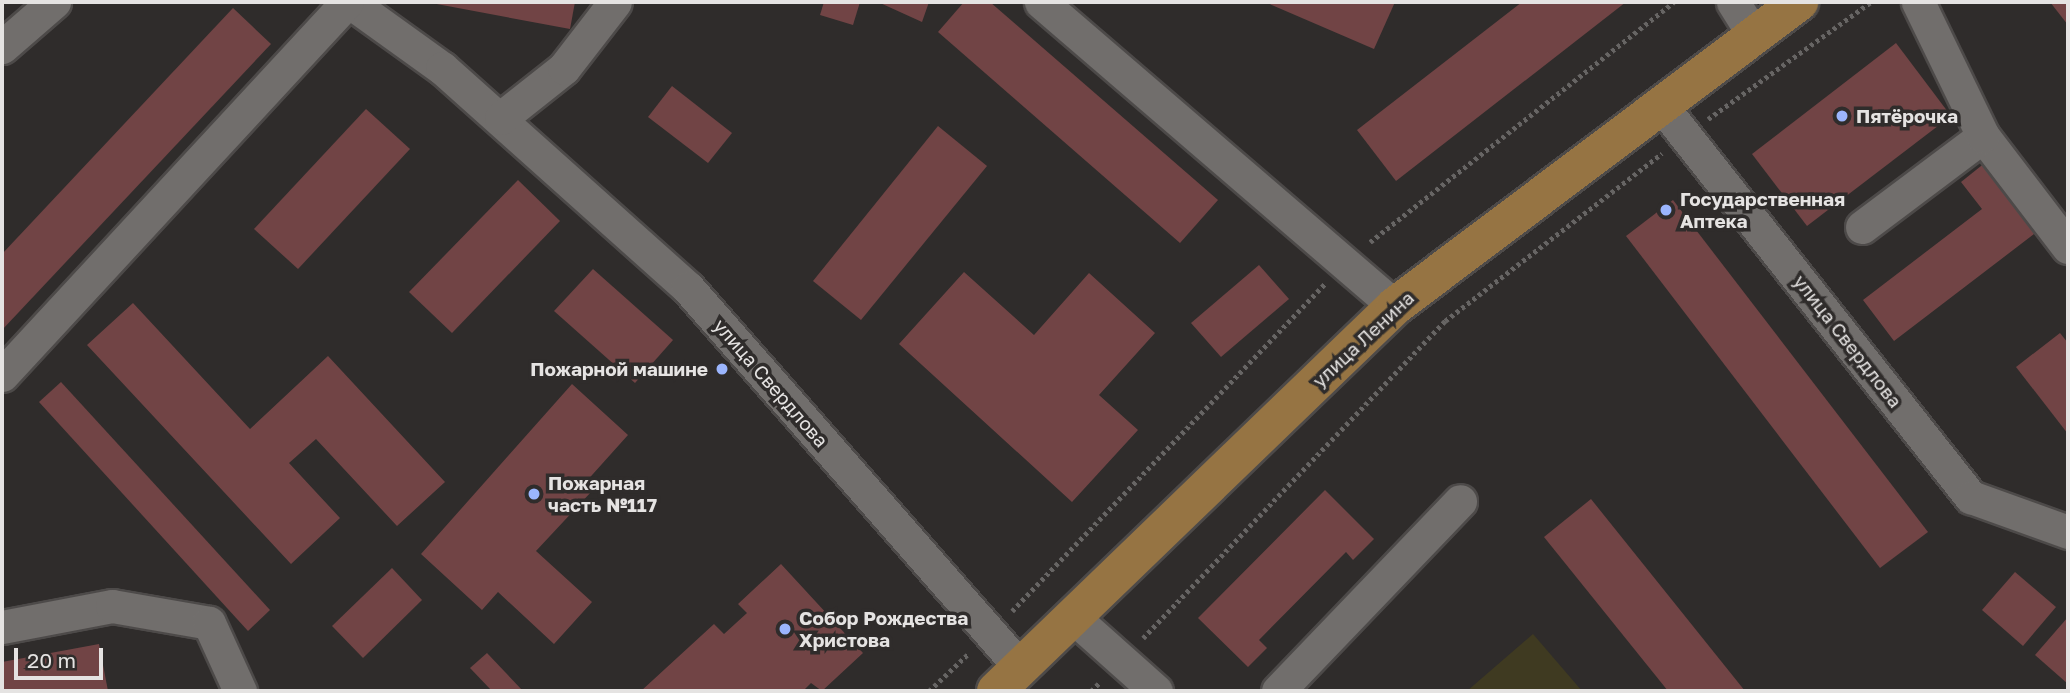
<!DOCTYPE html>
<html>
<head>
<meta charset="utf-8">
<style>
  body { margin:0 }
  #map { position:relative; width:2070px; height:693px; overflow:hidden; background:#2f2c2b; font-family:"Golos Text",sans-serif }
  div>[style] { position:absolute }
  .green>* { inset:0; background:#3f3a21 }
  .building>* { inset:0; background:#714445 }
  .path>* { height:4.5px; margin-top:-2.25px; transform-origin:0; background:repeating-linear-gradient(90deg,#676564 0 3.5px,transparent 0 7px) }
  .roads { filter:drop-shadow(2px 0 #4d4a49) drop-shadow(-2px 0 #4d4a49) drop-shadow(0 2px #4d4a49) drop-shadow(0 -2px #4d4a49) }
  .minor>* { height:33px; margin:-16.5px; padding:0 16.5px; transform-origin:16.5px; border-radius:16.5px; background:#716e6c }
  .major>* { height:38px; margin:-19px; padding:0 19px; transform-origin:19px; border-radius:19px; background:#967443 }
  .dots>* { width:19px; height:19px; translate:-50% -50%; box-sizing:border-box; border:4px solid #2f2c2b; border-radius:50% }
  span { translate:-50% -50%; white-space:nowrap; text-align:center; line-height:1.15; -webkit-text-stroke:7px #2f2c2b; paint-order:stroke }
  .poi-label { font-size:19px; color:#e5e3e2; font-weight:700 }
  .left { translate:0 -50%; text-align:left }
  .right { translate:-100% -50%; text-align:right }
  .street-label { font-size:19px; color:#e5e3e2 }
  .frame { position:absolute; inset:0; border:4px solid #e5e3e2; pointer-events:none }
  .scale { position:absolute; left:14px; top:648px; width:89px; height:32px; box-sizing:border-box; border:4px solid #e5e3e2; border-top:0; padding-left:9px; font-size:21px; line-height:24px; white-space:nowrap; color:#e5e3e2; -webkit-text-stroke:5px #2f2c2b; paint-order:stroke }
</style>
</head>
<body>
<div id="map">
  <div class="green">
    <div style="clip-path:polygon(1533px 634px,1582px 691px,1467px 691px)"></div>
  </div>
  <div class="building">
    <div style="clip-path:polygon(426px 2px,575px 2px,570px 29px)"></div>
    <div style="clip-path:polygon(824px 2px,860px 2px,853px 25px,820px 15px)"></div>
    <div style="clip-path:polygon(878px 2px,929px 2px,922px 22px)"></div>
    <div style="clip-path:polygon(964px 2px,990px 2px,1218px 200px,1180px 243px,938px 32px)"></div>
    <div style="clip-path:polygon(1265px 2px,1395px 2px,1374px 49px)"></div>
    <div style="clip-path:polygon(1522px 2px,1626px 2px,1396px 181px,1357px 130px)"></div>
    <div style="clip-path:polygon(2050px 2px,2068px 2px,2068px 25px)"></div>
    <div style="clip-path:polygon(233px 8px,271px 44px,2px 330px,2px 254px)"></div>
    <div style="clip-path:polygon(1896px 43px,1951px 116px,1807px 226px,1752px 154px)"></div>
    <div style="clip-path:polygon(672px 86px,732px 133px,708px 163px,648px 117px)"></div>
    <div style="clip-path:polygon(366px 109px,410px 149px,298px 269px,254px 229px)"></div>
    <div style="clip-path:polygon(938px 126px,987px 166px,861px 320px,813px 281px)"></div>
    <div style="clip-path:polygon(1986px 162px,2038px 231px,1894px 341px,1863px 300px,1982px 209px,1961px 182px)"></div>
    <div style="clip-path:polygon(518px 180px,560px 221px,452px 333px,409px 292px)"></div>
    <div style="clip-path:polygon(1673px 200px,1928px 532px,1880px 568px,1626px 236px)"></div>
    <div style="clip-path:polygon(1259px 265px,1289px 299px,1221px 357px,1191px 323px)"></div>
    <div style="clip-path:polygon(593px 269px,673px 340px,635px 383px,554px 311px)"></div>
    <div style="clip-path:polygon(964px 272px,1034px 335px,1089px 273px,1155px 333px,1099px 395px,1138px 430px,1072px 502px,899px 344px)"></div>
    <div style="clip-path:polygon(133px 303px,250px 429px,328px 356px,445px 482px,397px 526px,316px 439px,289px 463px,340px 518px,291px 564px,87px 345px)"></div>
    <div style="clip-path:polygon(2060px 333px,2068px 343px,2068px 434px,2016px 367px)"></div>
    <div style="clip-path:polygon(61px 382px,270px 610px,248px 631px,39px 402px)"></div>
    <div style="clip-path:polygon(572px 384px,628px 435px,584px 484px,592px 491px,536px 551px,592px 602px,554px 644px,498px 592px,482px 610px,421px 554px)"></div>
    <div style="clip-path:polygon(1325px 490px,1374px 539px,1353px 560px,1346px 552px,1259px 640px,1267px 648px,1248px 667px,1198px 618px)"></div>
    <div style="clip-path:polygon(1591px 499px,1745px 691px,1668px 691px,1544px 537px)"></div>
    <div style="clip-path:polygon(781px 564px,863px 653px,822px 691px,811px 683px,803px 691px,641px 691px,714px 624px,724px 634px,747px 613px,738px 604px)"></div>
    <div style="clip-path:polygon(392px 568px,422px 600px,363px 658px,332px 626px)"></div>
    <div style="clip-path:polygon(2015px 572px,2056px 607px,2023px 646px,1982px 610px)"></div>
    <div style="clip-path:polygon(2068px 617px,2068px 684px,2035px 655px)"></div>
    <div style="clip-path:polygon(99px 644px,108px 691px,2px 691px,2px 662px)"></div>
    <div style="clip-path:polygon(487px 653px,523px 691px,492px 691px,470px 668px)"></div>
  </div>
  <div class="path">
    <div style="left:1708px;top:119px;width:201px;rotate:-35.7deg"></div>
    <div style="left:1370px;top:242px;width:387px;rotate:-38.3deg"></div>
    <div style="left:1012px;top:611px;width:453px;rotate:-46.3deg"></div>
    <div style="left:1143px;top:638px;width:438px;rotate:-46.4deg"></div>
    <div style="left:1445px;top:321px;width:274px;rotate:-37.7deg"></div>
    <div style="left:929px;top:691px;width:54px;rotate:-43.5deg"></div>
    <div style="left:1091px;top:691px;width:13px;rotate:-45deg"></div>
  </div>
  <div class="roads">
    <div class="minor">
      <div style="left:350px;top:2px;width:113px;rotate:35.7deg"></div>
      <div style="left:442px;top:68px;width:330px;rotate:41.8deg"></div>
      <div style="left:688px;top:288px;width:504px;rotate:48.78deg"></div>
      <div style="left:1041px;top:2px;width:467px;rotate:40.7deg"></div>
      <div style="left:1733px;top:2px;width:40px;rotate:58deg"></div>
      <div style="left:2px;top:47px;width:69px;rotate:-40.9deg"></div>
      <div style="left:1661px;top:105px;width:500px;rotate:51.7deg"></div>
      <div style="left:1971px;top:497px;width:103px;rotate:19.8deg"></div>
      <div style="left:501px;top:118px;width:80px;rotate:-38.4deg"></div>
      <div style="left:564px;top:68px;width:83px;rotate:-52.3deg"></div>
      <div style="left:1983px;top:136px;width:140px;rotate:52.6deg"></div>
      <div style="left:1862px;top:227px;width:151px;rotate:-36.9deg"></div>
      <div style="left:1983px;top:136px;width:149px;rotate:-115.9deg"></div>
      <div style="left:2px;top:375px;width:508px;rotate:-47.23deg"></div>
      <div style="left:1073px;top:617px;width:111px;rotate:41.7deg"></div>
      <div style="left:2px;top:627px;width:112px;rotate:-10.8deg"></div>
      <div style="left:112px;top:606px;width:98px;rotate:9.9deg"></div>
      <div style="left:209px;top:623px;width:75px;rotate:65.5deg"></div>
      <div style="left:1278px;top:691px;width:263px;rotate:-46.2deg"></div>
    </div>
    <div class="major">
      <div style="left:996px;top:691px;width:554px;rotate:-43.98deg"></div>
      <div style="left:1395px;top:306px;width:506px;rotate:-36.96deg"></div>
    </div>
  </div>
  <div class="dots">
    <div style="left:1842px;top:116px;background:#9bb5fd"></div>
    <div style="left:1666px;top:210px;background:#9bb5fd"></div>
    <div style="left:722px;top:369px;background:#9bb5fd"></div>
    <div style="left:534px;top:494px;background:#9bb5fd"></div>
    <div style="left:785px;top:629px;background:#9bb5fd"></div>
  </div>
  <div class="poi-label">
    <span class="left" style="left:1856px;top:116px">Пятёрочка</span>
    <span class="left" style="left:1680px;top:210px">Государственная<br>Аптека</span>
    <span class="right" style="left:708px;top:369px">Пожарной машине</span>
    <span class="left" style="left:548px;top:494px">Пожарная<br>часть №117</span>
    <span class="left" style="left:799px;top:629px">Собор Рождества<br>Христова</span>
  </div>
  <div class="street-label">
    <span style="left:1363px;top:339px;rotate:-43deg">улица Ленина</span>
    <span style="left:1848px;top:341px;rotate:52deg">улица Свердлова</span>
    <span style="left:771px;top:383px;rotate:49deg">улица Свердлова</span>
  </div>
  <div class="frame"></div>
  <div class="scale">20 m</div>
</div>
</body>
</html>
